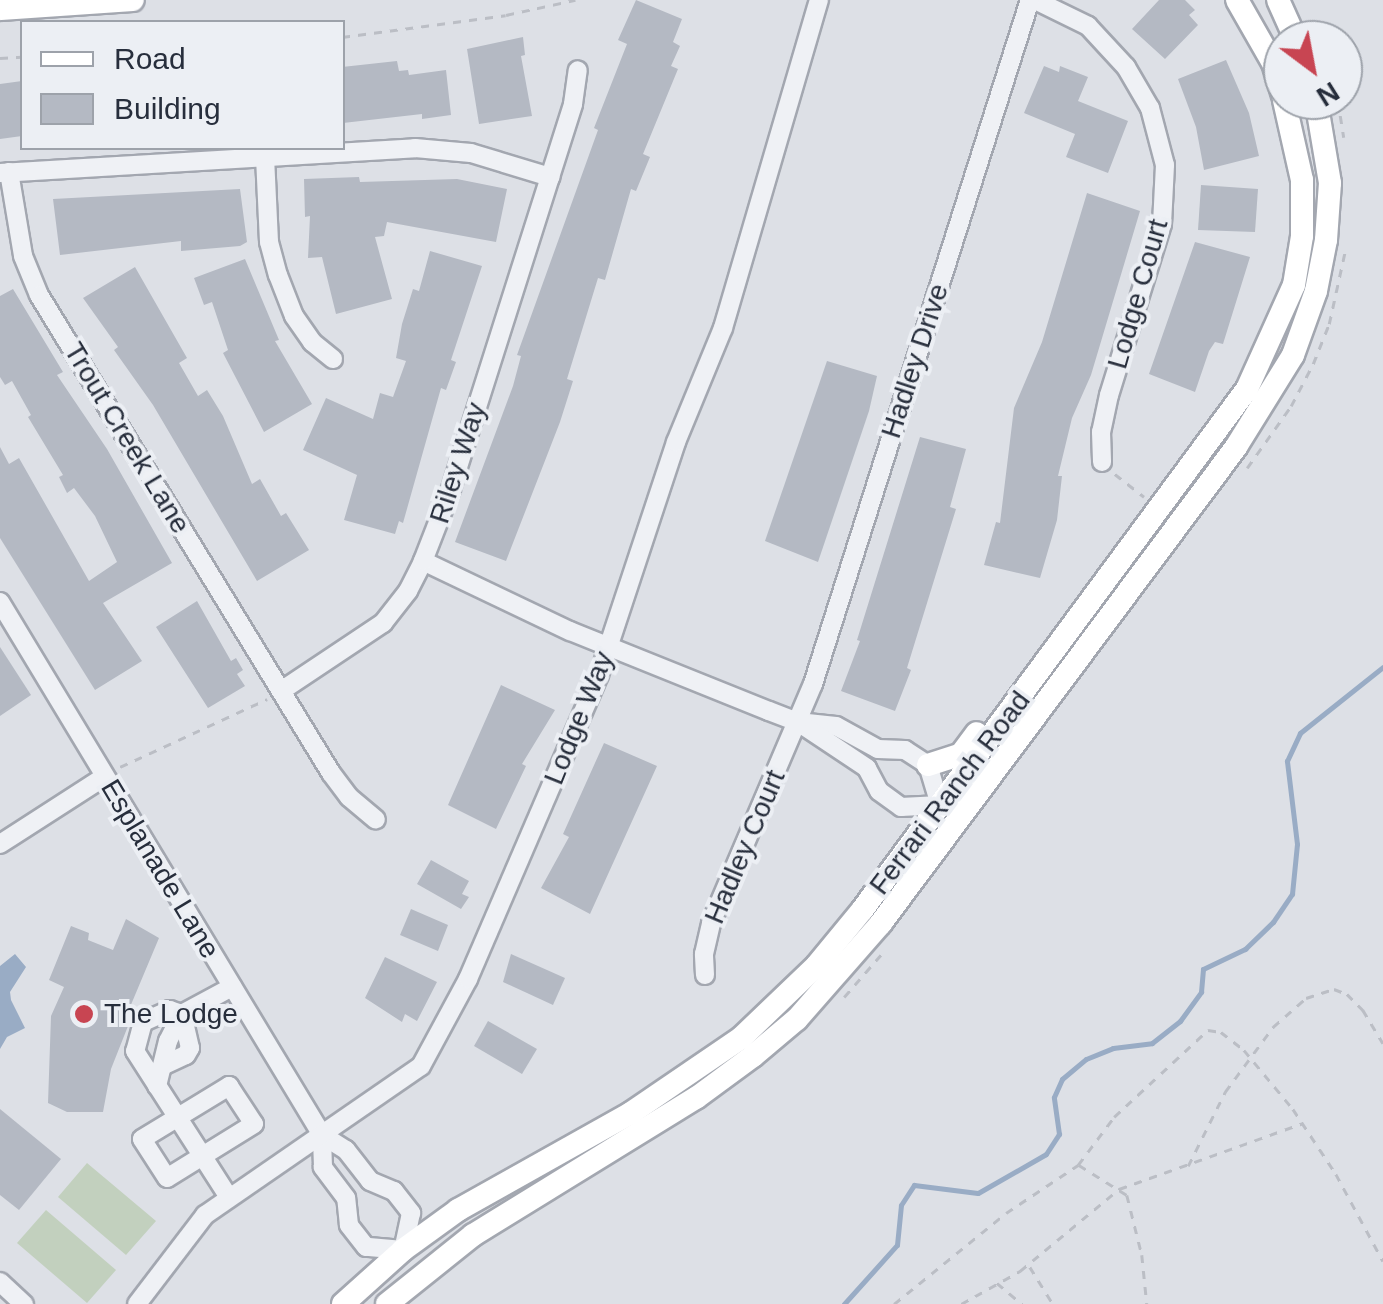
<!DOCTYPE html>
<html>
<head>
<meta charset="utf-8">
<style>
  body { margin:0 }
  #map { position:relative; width:1383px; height:1304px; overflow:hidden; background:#dde0e6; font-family:Helvetica,sans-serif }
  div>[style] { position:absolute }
  .green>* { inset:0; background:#c2d0be }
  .water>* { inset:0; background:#99acc5 }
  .stream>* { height:5px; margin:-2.5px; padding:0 2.5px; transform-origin:2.5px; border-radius:2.5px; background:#99acc5 }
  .building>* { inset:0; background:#b4b9c3 }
  .path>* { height:2.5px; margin-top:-1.25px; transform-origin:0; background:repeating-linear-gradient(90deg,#bbbec5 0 8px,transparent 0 16px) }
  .roads { filter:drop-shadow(2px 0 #a3a7b0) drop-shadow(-2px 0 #a3a7b0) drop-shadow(0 2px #a3a7b0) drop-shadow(0 -2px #a3a7b0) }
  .minor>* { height:18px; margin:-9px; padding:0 9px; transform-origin:9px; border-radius:9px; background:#eff1f5 }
  .major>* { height:22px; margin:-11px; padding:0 11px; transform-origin:11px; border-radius:11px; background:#fff }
  .dots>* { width:28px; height:28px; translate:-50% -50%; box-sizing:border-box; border:5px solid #eceff4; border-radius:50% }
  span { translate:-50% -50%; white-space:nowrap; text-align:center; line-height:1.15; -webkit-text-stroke:8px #eceff4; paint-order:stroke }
  .street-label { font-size:28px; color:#272e3c }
  .poi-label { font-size:28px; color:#272e3c }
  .left { translate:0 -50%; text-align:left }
  .legend { position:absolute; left:20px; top:20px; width:325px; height:130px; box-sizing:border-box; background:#eceff4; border:2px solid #9da2aa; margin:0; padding:12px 18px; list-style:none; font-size:30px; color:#272e3c }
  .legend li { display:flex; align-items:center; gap:20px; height:50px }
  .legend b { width:50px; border:2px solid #9da2aa }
  .north { position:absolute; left:1263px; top:20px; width:100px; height:100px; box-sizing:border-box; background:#eceff4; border:2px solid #9da2aa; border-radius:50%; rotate:148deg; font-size:28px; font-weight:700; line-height:40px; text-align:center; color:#272e3c }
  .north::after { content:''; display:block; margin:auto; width:35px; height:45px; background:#c84552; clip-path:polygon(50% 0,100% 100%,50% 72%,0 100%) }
</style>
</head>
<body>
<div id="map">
  <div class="green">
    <div style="clip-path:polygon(87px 1163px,156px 1221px,126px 1255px,58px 1197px)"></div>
    <div style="clip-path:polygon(46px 1210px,116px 1270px,87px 1303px,17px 1243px)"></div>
  </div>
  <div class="water">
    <div style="clip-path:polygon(15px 954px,26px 967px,10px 992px,11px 1000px,25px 1028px,7px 1037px,0 1049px,0 966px)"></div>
  </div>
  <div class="stream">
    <div style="left:844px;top:1304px;width:79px;rotate:-48.1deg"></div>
    <div style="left:897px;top:1245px;width:40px;rotate:-84.3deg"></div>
    <div style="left:901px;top:1205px;width:24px;rotate:-57deg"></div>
    <div style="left:914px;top:1185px;width:64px;rotate:7.1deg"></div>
    <div style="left:978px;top:1193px;width:78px;rotate:-29.8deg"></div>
    <div style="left:1046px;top:1154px;width:24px;rotate:-57deg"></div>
    <div style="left:1059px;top:1134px;width:37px;rotate:-98deg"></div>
    <div style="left:1054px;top:1097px;width:20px;rotate:-66deg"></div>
    <div style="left:1062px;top:1079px;width:31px;rotate:-40deg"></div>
    <div style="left:1086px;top:1059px;width:29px;rotate:-22deg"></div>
    <div style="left:1113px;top:1048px;width:39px;rotate:-7deg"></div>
    <div style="left:1152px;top:1043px;width:36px;rotate:-38deg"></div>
    <div style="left:1180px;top:1021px;width:36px;rotate:-54deg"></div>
    <div style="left:1201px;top:992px;width:23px;rotate:-85deg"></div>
    <div style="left:1203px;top:969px;width:47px;rotate:-25.5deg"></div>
    <div style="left:1245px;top:949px;width:39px;rotate:-44deg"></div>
    <div style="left:1273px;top:922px;width:34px;rotate:-56deg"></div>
    <div style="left:1292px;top:894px;width:50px;rotate:-84.3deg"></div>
    <div style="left:1297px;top:844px;width:84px;rotate:-96.9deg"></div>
    <div style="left:1287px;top:761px;width:31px;rotate:-65deg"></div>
    <div style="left:1300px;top:733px;width:106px;rotate:-38.5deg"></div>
  </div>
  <div class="building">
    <div style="clip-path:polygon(636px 0,682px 19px,673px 42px,680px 46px,671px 66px,678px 69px,643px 154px,650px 157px,636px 191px,631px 189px,605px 280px,598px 278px,567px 379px,573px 381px,560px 422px,506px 561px,455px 542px,513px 386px,521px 356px,517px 355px,598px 130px,594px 128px,627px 44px,618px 40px)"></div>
    <div style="clip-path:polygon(1159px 0,1185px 0,1195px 10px,1189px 15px,1198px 25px,1165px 59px,1132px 29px)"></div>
    <div style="clip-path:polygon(523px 37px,525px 55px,521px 56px,532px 116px,479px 124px,467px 49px)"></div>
    <div style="clip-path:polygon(1226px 60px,1249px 113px,1259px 156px,1204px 170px,1196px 127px,1178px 79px)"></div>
    <div style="clip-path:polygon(397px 61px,399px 71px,408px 70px,409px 75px,446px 70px,451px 115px,422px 119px,422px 114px,343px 123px,342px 67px)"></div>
    <div style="clip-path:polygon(1044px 66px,1059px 72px,1060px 66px,1088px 77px,1078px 101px,1128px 121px,1108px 173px,1066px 157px,1075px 134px,1024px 113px)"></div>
    <div style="clip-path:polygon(22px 81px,22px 136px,0 139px,0 84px)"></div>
    <div style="clip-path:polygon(359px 177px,360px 182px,457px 179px,507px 189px,496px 242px,387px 222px,384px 236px,375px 237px,392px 299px,336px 314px,322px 257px,308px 258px,310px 216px,305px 217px,304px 179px)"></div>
    <div style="clip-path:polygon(1201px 185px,1258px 189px,1255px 232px,1198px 230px)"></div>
    <div style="clip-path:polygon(240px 189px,247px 242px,240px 246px,181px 251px,181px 241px,60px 255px,53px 199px)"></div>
    <div style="clip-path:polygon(1087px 193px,1140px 211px,1091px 375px,1072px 418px,1058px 476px,1062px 476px,1057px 520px,1040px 578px,984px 565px,996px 522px,1000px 523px,1014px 408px,1042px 342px)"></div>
    <div style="clip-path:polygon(1195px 242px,1250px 257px,1223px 344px,1215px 342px,1209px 351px,1195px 392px,1149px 374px)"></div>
    <div style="clip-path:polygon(430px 251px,482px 266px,451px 360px,456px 362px,446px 390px,441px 388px,403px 523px,399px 521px,395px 534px,344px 520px,357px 475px,303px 450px,326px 398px,373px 419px,380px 393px,393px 397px,406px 361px,396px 358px,402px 324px,413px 289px,419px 291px)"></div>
    <div style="clip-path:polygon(245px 259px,279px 340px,275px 341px,312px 404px,264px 432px,223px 353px,228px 350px,212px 302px,204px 305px,194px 278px)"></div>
    <div style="clip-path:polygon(135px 267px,187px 358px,179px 363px,198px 396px,207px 390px,223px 416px,252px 484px,260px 479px,281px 516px,286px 513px,309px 550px,257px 581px,153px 405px,114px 350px,118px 347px,83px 298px)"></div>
    <div style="clip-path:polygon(13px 289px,63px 372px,57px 375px,107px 449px,172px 563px,103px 603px,142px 661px,95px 690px,0 538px,0 447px,9px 464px,19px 458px,89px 581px,117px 562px,95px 516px,74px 488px,67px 493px,59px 477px,63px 475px,28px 417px,31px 415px,12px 381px,5px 385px,0 377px,0 296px)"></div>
    <div style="clip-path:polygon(827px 361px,877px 376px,869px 411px,818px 562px,765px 541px)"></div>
    <div style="clip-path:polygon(920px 437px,966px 449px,950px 507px,956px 509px,907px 668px,911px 670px,895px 711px,841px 691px,860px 641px,857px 640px)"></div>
    <div style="clip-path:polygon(197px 601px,231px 661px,236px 658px,243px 670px,237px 674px,245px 686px,208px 708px,156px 627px)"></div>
    <div style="clip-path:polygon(0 647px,31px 695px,0 716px)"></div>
    <div style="clip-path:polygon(501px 685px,555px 710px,522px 764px,526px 766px,496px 829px,448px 805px)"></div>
    <div style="clip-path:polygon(604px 743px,657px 766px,590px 914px,541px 888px,569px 837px,563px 834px)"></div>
    <div style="clip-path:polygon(431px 860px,469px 881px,462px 894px,469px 897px,461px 909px,417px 884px)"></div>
    <div style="clip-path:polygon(411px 909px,448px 925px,438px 951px,400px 935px)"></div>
    <div style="clip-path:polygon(126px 919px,159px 938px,125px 1019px,130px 1021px,111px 1069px,103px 1112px,67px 1112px,48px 1103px,51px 1016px,64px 987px,49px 980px,71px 926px,89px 933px,88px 940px,113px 950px)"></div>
    <div style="clip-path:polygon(511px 954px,565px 978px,553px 1005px,503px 982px)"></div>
    <div style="clip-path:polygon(385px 957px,437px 982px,417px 1021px,405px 1014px,402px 1022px,365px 998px)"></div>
    <div style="clip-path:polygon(488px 1021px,537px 1049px,522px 1074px,474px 1046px)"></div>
    <div style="clip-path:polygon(0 1109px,61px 1159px,19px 1210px,0 1195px)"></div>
  </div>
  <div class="path">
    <div style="left:342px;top:37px;width:165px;rotate:-7.6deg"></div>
    <div style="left:506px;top:15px;width:71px;rotate:-12.3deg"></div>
    <div style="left:0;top:58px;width:22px;rotate:-3deg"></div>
    <div style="left:1338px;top:100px;width:38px;rotate:81deg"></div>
    <div style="left:1247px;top:468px;width:76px;rotate:-54.6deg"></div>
    <div style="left:1291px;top:406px;width:47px;rotate:-62.4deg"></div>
    <div style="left:1313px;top:364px;width:43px;rotate:-68.2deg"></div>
    <div style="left:1329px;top:324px;width:75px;rotate:-77.6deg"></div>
    <div style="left:1115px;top:474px;width:37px;rotate:38deg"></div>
    <div style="left:120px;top:767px;width:162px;rotate:-24.8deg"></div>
    <div style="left:844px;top:997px;width:62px;rotate:-48.9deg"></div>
    <div style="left:1079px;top:1165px;width:57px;rotate:32deg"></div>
    <div style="left:1127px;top:1195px;width:62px;rotate:76deg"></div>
    <div style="left:1142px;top:1255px;width:49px;rotate:84.2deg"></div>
    <div style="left:1188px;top:1166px;width:83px;rotate:-63.4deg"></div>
    <div style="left:1225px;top:1092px;width:81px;rotate:-53.6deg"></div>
    <div style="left:1273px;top:1027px;width:44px;rotate:-41.3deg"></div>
    <div style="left:1306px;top:998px;width:29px;rotate:-18deg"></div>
    <div style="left:1334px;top:989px;width:14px;rotate:21deg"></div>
    <div style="left:1347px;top:994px;width:23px;rotate:45deg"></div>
    <div style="left:1363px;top:1010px;width:39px;rotate:59deg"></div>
    <div style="left:1030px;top:1267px;width:44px;rotate:58.1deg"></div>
    <div style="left:997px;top:1283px;width:33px;rotate:40deg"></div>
    <div style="left:894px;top:1304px;width:144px;rotate:-39.1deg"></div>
    <div style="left:1006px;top:1213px;width:87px;rotate:-33.7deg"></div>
    <div style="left:1078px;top:1165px;width:60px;rotate:-53.1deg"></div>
    <div style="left:1114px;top:1117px;width:128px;rotate:-42.8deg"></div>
    <div style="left:1208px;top:1030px;width:13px;rotate:9deg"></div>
    <div style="left:1221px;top:1032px;width:29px;rotate:38deg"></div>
    <div style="left:1244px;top:1050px;width:77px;rotate:50.3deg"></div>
    <div style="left:1293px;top:1109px;width:78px;rotate:56.5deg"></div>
    <div style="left:1336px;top:1174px;width:99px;rotate:61.6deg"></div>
    <div style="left:961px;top:1304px;width:68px;rotate:-29.2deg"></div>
    <div style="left:1020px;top:1271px;width:129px;rotate:-39.6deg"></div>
    <div style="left:1119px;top:1189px;width:195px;rotate:-19.7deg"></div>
  </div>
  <div class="roads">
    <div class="minor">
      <div style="left:1035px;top:0;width:59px;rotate:26.1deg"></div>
      <div style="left:1088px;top:26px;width:56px;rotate:47.2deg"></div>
      <div style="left:1126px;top:67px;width:48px;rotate:59.7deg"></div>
      <div style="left:1150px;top:108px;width:59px;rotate:75.3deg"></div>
      <div style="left:1165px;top:165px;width:59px;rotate:92.9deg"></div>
      <div style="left:1162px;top:224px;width:179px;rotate:107.2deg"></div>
      <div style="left:1109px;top:395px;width:38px;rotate:102deg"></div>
      <div style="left:1101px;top:432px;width:30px;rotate:88deg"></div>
      <div style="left:265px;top:157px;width:85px;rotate:87.3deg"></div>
      <div style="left:269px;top:242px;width:34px;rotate:75deg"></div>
      <div style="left:278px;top:275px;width:44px;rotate:68.7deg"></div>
      <div style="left:294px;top:316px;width:32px;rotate:55deg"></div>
      <div style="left:312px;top:342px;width:27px;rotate:39deg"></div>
      <div style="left:9px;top:172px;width:85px;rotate:80.5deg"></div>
      <div style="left:23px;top:256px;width:42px;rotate:67.7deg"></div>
      <div style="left:39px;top:295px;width:560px;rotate:58.58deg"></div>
      <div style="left:331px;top:773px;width:30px;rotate:53deg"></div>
      <div style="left:349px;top:797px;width:35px;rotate:40deg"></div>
      <div style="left:0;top:173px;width:416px;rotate:-3.4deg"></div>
      <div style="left:415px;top:148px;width:56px;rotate:5.1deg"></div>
      <div style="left:471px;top:153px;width:83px;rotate:16.9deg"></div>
      <div style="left:423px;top:561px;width:163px;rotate:25.5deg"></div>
      <div style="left:570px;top:631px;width:214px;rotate:21.9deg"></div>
      <div style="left:769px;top:711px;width:31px;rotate:21deg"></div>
      <div style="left:798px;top:722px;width:38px;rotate:6deg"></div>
      <div style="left:836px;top:726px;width:48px;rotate:28.7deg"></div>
      <div style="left:878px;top:749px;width:27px;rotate:2deg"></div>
      <div style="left:905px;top:750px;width:27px;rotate:33deg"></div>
      <div style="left:928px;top:765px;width:42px;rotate:73.3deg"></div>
      <div style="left:940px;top:805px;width:39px;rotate:177deg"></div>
      <div style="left:901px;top:807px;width:27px;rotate:-144deg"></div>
      <div style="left:879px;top:791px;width:26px;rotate:-118deg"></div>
      <div style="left:867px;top:768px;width:83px;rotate:-146.3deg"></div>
      <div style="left:0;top:602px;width:623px;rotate:58.86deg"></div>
      <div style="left:322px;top:1135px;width:28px;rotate:32deg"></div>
      <div style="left:346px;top:1150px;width:39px;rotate:52deg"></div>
      <div style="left:370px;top:1181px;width:26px;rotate:23deg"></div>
      <div style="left:394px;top:1191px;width:28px;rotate:52deg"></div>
      <div style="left:411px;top:1213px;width:38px;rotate:102deg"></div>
      <div style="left:403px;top:1250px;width:37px;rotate:-175deg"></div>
      <div style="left:366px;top:1247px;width:28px;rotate:-128deg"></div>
      <div style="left:349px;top:1225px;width:27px;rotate:-96deg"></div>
      <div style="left:346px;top:1198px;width:39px;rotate:-127deg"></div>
      <div style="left:323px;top:1167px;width:32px;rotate:-92deg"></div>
      <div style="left:281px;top:691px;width:123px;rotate:-33.7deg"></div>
      <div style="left:383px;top:623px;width:41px;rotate:-52deg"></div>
      <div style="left:408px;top:591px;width:34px;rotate:-63deg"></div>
      <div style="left:423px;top:561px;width:77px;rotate:-68.7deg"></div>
      <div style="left:451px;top:489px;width:404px;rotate:-72.4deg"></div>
      <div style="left:573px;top:104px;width:34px;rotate:-82deg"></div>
      <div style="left:0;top:844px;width:124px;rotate:-32.8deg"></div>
      <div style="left:705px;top:975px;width:21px;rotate:-93deg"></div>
      <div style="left:704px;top:954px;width:32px;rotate:-77deg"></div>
      <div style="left:711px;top:923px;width:260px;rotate:-66.9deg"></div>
      <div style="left:813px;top:684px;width:718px;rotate:-72.4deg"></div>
      <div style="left:182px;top:1014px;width:13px;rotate:-162deg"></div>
      <div style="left:170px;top:1010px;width:30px;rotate:156deg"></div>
      <div style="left:143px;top:1022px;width:30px;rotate:105deg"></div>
      <div style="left:135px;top:1051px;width:172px;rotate:57.3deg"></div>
      <div style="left:162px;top:1066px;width:26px;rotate:-25deg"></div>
      <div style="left:186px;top:1055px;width:8px;rotate:-60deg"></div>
      <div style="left:190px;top:1048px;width:35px;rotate:-103deg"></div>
      <div style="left:157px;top:1086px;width:46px;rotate:-76.3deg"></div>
      <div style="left:168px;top:1041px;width:30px;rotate:-63deg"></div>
      <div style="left:182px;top:1014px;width:57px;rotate:-28.4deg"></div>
      <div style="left:229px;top:1086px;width:45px;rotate:56.7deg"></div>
      <div style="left:254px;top:1124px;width:102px;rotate:148.2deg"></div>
      <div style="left:167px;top:1178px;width:46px;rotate:-122.7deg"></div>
      <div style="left:142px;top:1139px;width:102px;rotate:-31.3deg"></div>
      <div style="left:0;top:1282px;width:33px;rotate:43deg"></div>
      <div style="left:137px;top:1304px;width:112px;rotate:-52.6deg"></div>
      <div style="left:205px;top:1215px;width:262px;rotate:-34.6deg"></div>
      <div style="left:421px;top:1066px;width:99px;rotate:-61.6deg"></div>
      <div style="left:468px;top:979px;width:331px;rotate:-66.7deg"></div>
      <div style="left:599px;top:675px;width:245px;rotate:-71.7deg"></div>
      <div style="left:676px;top:442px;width:123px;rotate:-67.6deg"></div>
      <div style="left:723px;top:328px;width:342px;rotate:-73.7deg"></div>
    </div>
    <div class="major">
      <div style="left:1237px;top:0;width:73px;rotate:60.3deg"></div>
      <div style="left:1273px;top:63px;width:34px;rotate:73deg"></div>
      <div style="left:1278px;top:0;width:44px;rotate:65.8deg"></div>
      <div style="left:0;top:9px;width:133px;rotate:-3.9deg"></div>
      <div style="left:928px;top:765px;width:35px;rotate:-18deg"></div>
      <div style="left:961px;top:754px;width:26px;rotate:-53deg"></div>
      <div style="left:343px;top:1304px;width:81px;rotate:-42deg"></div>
      <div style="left:403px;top:1250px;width:68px;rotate:-36deg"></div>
      <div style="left:458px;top:1210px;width:198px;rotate:-29.3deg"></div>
      <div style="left:631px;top:1113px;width:133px;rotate:-34.3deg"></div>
      <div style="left:741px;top:1038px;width:105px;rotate:-43.8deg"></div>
      <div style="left:817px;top:965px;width:72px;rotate:-50.6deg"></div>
      <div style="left:863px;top:909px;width:646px;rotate:-53.56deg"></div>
      <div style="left:1247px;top:389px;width:114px;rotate:-65.7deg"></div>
      <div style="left:1294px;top:285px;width:50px;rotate:-80.7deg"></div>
      <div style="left:1302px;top:236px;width:56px;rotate:-90deg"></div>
      <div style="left:1302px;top:180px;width:82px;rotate:-102.7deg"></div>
      <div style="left:387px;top:1304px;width:110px;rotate:-38.7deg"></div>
      <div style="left:473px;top:1235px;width:262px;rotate:-31.6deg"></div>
      <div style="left:696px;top:1098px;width:71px;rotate:-36.4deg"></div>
      <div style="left:753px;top:1056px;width:57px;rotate:-40.1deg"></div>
      <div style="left:797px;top:1019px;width:128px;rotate:-48.8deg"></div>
      <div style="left:881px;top:923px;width:594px;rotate:-53.28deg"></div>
      <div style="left:1236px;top:447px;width:108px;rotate:-58.2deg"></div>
      <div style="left:1293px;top:355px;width:68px;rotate:-70.2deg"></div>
      <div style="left:1316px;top:291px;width:52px;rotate:-78.9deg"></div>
      <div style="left:1326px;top:240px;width:57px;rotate:-86deg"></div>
      <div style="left:1330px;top:183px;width:84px;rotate:-99.6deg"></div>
    </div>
  </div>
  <div class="dots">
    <div style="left:84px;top:1014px;background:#c84552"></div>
  </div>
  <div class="street-label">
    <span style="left:1138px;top:294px;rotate:-74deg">Lodge Court</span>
    <span style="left:915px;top:361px;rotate:-72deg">Hadley Drive</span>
    <span style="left:127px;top:438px;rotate:59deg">Trout Creek Lane</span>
    <span style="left:458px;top:463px;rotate:-72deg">Riley Way</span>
    <span style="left:579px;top:718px;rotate:-68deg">Lodge Way</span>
    <span style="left:950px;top:793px;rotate:-53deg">Ferrari Ranch Road</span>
    <span style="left:745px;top:847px;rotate:-67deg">Hadley Court</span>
    <span style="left:160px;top:869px;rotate:59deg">Esplanade Lane</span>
  </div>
  <div class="poi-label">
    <span class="left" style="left:104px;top:1014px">The Lodge</span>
  </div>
  <ul class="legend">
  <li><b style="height:12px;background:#fff"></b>Road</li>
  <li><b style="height:28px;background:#b4b9c3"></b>Building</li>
  </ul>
  <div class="north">N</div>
</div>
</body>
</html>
